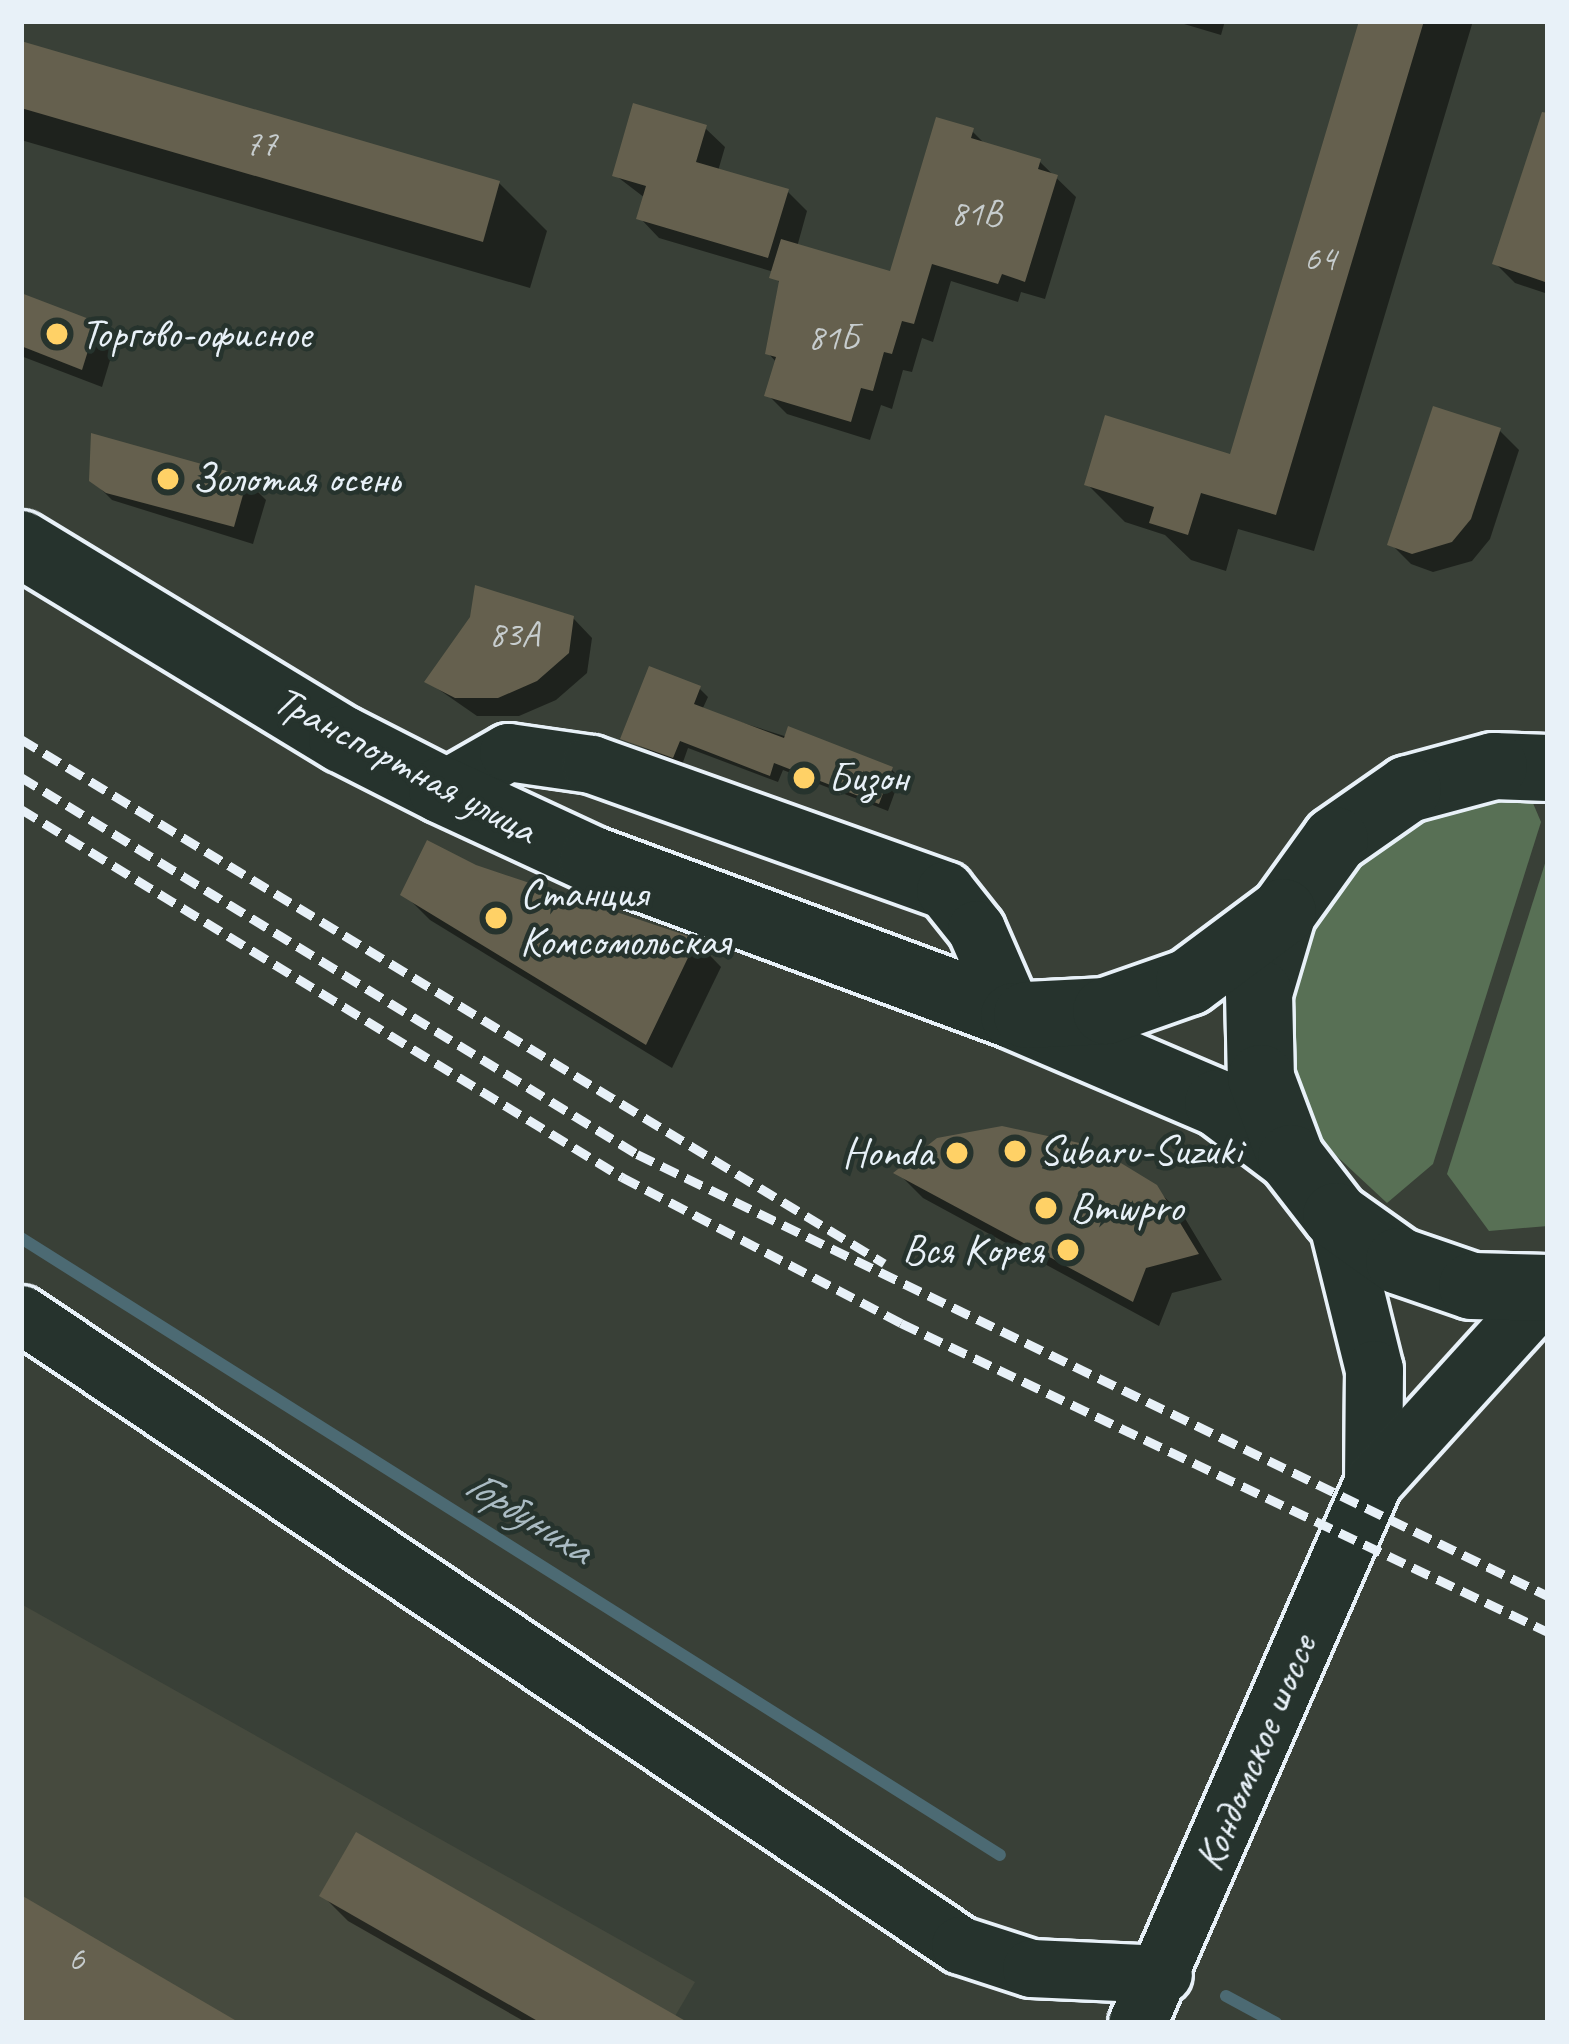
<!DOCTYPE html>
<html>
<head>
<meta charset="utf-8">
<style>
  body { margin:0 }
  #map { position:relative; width:1569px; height:2044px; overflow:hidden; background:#394037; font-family:Caveat,sans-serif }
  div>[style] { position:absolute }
  .built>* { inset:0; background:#464a3e }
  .green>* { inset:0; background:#587055 }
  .shadow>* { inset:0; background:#0007 }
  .stream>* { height:12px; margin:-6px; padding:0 6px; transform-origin:6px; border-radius:6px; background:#4c6a73 }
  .building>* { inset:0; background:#65604e }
  .roads { filter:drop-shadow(3px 0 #e8f1f8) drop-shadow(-3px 0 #e8f1f8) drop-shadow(0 3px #e8f1f8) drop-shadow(0 -3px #e8f1f8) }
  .minor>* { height:57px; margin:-28.5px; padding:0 28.5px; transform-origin:28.5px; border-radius:28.5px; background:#26332d }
  .major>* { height:66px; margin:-33px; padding:0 33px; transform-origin:33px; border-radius:33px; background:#26332d }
  .rail>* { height:9px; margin-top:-4.5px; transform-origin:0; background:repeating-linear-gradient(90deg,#e8f1f8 0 18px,transparent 0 27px) }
  .dots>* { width:33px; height:33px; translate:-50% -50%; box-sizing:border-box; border:6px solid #26332d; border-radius:50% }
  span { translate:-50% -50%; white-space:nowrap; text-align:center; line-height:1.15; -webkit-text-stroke:9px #26332d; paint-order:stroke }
  .number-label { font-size:36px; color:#c7cdce }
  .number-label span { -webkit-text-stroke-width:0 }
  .poi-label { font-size:42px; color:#e8f1f8 }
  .left { translate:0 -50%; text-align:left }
  .right { translate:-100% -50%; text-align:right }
  .street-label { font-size:42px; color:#e8f1f8 }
  .water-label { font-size:45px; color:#aabbc3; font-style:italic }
  .frame { position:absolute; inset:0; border:24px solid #e8f1f8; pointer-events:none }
</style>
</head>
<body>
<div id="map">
  <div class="built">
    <div style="clip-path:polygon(21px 1604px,695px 1982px,671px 2023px,21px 2023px)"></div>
  </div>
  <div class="green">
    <div style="clip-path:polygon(1527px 789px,1541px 822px,1433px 1164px,1387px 1203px,1328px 1148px,1283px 1067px,1284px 970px,1322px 888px,1388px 826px)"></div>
    <div style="clip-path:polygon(1548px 854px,1548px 1226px,1489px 1231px,1447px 1174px)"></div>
  </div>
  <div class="shadow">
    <div style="clip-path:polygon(1174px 21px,1225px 21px,1221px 35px)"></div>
    <div style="clip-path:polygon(1363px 21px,1473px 21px,1314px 551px,1238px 529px,1226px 571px,1191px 560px,1165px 535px,1125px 522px,1088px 485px,1232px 457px)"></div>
    <div style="clip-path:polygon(21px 44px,499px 183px,547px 231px,530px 288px,21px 140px)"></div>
    <div style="clip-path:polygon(705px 128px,725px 147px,718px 171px,788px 192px,807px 211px,797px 247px,892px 275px,972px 131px,987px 146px,1040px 162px,1076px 197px,1045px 299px,1021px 292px,1018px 302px,951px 281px,933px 342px,922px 338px,912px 372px,903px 370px,892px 409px,881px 405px,870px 440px,787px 414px,768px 395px,777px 363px,768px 353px,781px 286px,774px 272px,659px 238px,640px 218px,645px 198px,615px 175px)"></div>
    <div style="clip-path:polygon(1548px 144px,1548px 294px,1515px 283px,1495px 263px)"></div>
    <div style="clip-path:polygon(21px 296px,95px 325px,115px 344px,102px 387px,21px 356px)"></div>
    <div style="clip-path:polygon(1499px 430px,1519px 450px,1490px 539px,1472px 561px,1433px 572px,1411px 564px,1391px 544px)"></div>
    <div style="clip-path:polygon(93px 436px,246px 480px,266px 500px,253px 544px,112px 500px,92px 480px)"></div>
    <div style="clip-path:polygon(573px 618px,592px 638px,587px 673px,556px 700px,519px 716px,477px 716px,428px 682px)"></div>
    <div style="clip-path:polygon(699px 688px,708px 697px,702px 710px,892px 770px,900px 778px,888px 811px,783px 770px,778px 782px,688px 748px,682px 765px,624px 739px)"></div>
    <div style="clip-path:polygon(404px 894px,696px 941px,721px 967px,672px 1068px,430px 920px)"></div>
    <div style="clip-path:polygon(898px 1173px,1155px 1188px,1183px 1215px,1222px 1280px,1172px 1293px,1159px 1326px,923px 1198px)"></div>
    <div style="clip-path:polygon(322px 1895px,676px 2023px,527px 2023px,348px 1921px)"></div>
  </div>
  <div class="stream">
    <div style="left:21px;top:1238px;width:1157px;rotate:32.22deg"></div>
    <div style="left:1226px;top:1996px;width:57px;rotate:28.4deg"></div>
  </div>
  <div class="building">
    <div style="clip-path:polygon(1359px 21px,1424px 21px,1276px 515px,1201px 493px,1188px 535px,1149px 523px,1154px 507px,1084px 485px,1105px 415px,1230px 454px)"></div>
    <div style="clip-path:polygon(21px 41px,500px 181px,483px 242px,21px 108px)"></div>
    <div style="clip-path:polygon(633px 103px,707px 125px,696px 162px,789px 189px,768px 258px,636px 219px,646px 186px,612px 176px)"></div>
    <div style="clip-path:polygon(1542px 112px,1548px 113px,1548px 283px,1492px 264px)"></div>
    <div style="clip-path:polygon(936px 117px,974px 128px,971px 138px,1041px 159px,1038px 169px,1058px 175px,1025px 282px,1002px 274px,998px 284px,932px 264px,914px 324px,902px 321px,892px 354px,884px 352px,873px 391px,861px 388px,851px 422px,764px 396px,776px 357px,765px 354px,779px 281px,769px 278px,781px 239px,890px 271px)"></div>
    <div style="clip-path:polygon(21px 293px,97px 322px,82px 370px,21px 346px)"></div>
    <div style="clip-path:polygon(1433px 406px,1501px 428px,1471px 519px,1452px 542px,1412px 554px,1387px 545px)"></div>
    <div style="clip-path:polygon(91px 433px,248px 477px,234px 527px,106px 493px,89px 481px)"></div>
    <div style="clip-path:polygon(475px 585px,574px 616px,569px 653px,537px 681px,498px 698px,455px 698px,424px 682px,470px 617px)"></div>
    <div style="clip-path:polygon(649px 666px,701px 686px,694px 704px,784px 738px,788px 726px,893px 767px,879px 804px,774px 763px,770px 776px,680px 741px,673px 758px,620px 739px)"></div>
    <div style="clip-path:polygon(427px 840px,476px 865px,697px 939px,646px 1045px,400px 895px)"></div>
    <div style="clip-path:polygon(1002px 1126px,1093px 1146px,1157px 1185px,1199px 1254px,1146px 1268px,1133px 1302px,893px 1173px,937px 1138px)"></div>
    <div style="clip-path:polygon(356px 1832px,689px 2023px,541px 2023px,319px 1896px)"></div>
    <div style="clip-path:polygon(21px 1895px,240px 2023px,21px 2023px)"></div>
  </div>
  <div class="roads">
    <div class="minor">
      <div style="left:442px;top:790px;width:76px;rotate:-29.9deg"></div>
      <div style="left:508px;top:752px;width:84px;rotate:8.2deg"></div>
      <div style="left:591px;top:764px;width:376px;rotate:19.6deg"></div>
      <div style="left:945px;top:890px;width:50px;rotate:51.5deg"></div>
      <div style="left:976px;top:929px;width:95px;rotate:66.4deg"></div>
      <div style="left:1336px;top:1216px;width:158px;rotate:76.1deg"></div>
      <div style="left:1374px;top:1369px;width:113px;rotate:90.5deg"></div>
      <div style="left:21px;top:1314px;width:1131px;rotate:33.9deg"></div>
      <div style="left:960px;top:1945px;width:75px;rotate:17.9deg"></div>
      <div style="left:1031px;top:1968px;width:132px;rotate:2.6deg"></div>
      <div style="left:1137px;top:2023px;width:590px;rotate:-66.43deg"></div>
      <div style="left:1373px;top:1482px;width:261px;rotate:-47.8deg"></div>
    </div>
    <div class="major">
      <div style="left:21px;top:544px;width:376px;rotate:31.3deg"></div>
      <div style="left:342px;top:739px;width:112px;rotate:27deg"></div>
      <div style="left:442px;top:790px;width:166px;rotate:24.9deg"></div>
      <div style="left:593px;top:860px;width:449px;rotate:20.3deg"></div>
      <div style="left:1014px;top:1016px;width:222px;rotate:23.1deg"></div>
      <div style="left:1218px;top:1103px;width:91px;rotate:37deg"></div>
      <div style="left:1548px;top:768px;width:54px;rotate:-177.9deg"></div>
      <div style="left:1494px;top:766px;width:89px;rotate:165deg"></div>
      <div style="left:1408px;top:789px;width:89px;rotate:145.1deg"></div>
      <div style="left:1335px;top:840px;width:89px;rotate:125.8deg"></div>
      <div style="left:1283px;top:912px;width:84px;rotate:106.5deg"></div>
      <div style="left:1259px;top:993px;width:85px;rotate:88.7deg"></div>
      <div style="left:1261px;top:1078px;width:85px;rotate:69.4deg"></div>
      <div style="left:1291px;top:1158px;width:73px;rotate:52.2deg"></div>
      <div style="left:1336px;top:1216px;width:77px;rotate:35.5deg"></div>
      <div style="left:1399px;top:1261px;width:77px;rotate:18.9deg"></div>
      <div style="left:1472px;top:1286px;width:76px;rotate:1.5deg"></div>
      <div style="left:1027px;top:1015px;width:79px;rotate:-2.9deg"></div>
      <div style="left:1106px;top:1011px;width:88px;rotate:-19.3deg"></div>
      <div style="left:1189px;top:982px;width:117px;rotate:-36.7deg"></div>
    </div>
  </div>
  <div class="rail">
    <div style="left:21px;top:739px;width:1010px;rotate:31.27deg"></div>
    <div style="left:21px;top:777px;width:722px;rotate:31.47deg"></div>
    <div style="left:637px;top:1154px;width:1013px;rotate:25.88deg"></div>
    <div style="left:21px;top:809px;width:705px;rotate:31.48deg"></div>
    <div style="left:622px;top:1177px;width:315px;rotate:27.6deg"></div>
    <div style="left:901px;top:1323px;width:717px;rotate:25.53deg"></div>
  </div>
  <div class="dots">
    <div style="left:57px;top:334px;background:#ffd166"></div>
    <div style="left:168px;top:479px;background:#ffd166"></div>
    <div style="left:804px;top:778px;background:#ffd166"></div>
    <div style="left:496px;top:918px;background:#ffd166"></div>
    <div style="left:1015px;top:1151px;background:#ffd166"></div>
    <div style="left:957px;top:1153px;background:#ffd166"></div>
    <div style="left:1046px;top:1208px;background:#ffd166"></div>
    <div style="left:1068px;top:1250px;background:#ffd166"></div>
  </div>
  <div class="number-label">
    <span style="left:261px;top:144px">77</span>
    <span style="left:976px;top:214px">81В</span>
    <span style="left:1320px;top:259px">64</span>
    <span style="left:833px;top:338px">81Б</span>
    <span style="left:514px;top:635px">83А</span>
    <span style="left:76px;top:1959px">6</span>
  </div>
  <div class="poi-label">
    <span class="left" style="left:81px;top:334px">Торгово-офисное</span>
    <span class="left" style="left:192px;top:479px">Золотая осень</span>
    <span class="left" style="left:828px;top:778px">Бизон</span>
    <span class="left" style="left:520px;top:918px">Станция<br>Комсомольская</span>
    <span class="left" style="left:1039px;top:1151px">Subaru-Suzuki</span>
    <span class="right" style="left:933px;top:1153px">Honda</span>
    <span class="left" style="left:1070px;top:1208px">Bmwpro</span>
    <span class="right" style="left:1044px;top:1250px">Вся Корея</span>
  </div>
  <div class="street-label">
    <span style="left:405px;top:765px;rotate:28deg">Транспортная улица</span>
    <span style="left:1256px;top:1753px;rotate:-67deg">Кондомское шоссе</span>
  </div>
  <div class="water-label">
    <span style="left:529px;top:1516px;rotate:32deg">Горбуниха</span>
  </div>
  <div class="frame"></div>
</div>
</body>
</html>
